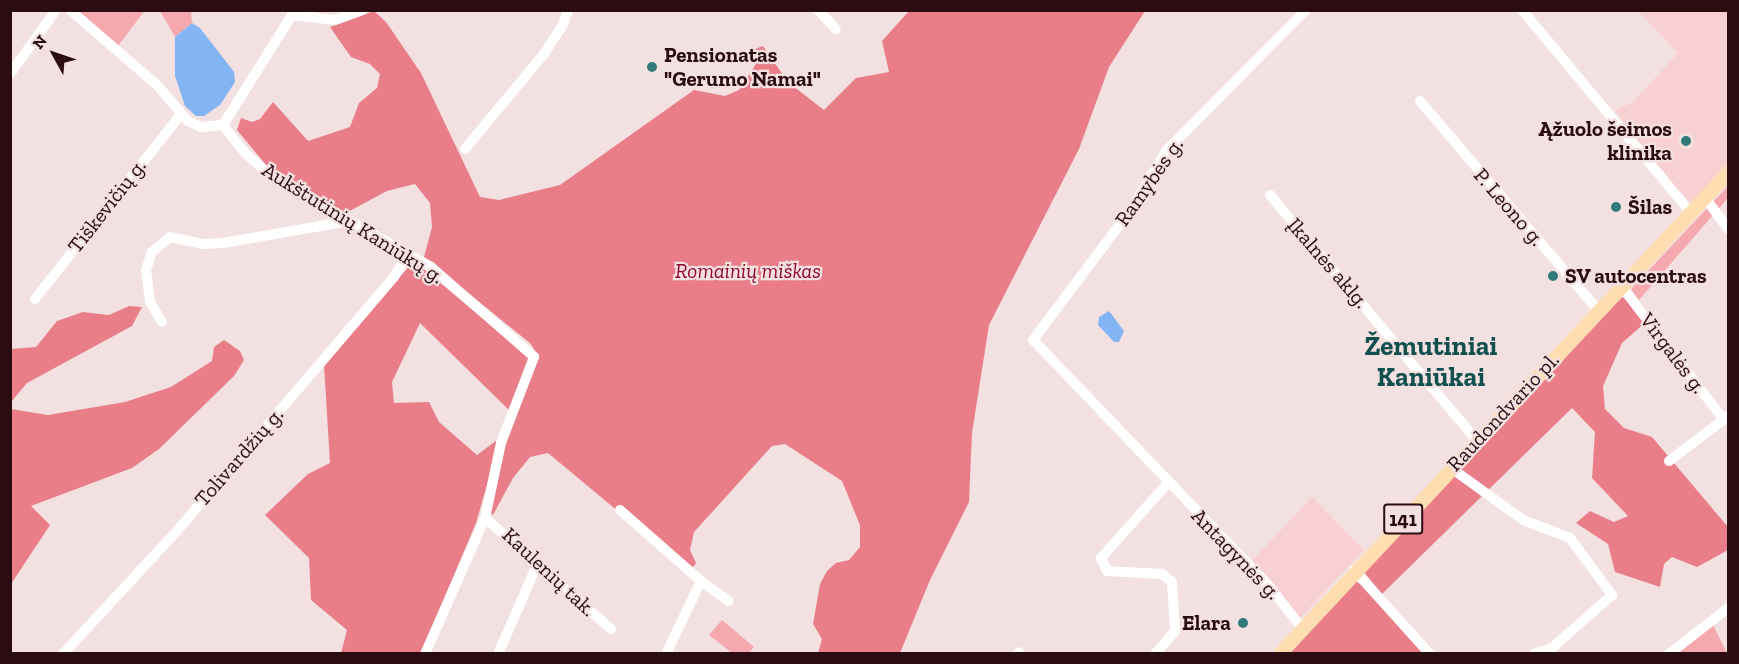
<!DOCTYPE html>
<html>
<head>
<meta charset="utf-8">
<style>
  body { margin:0 }
  #map { position:relative; width:1739px; height:664px; overflow:hidden; background:#f3e0e1; font-family:"Zilla Slab",serif }
  div>[style] { position:absolute }
  .built>* { inset:0; background:#f8d0d2 }
  .green>* { inset:0; background:#f5a9af }
  .forest>* { inset:0; background:#e97e89 }
  .water>* { inset:0; background:#83b5f4 }
  .minor>* { height:10px; margin:-5px; padding:0 5px; transform-origin:5px; border-radius:5px; background:#fff }
  .major>* { height:14px; margin:-7px; padding:0 7px; transform-origin:7px; border-radius:7px; background:#fedeb1 }
  .dots>* { width:16px; height:16px; translate:-50% -50%; box-sizing:border-box; border:3px solid #f3e0e1; border-radius:50% }
  span { translate:-50% -50%; white-space:nowrap; text-align:center; line-height:1.15; -webkit-text-stroke:4.5px #f3e0e1; paint-order:stroke }
  .shield-label span { padding:2px 4px; background:#f3e0e1; border:2px solid; border-radius:4px; -webkit-text-stroke-width:0 }
  .shield-label { font-size:20px; color:#2b0c10; font-weight:700 }
  .poi-label { font-size:21px; color:#2b0c10; font-weight:700 }
  .left { translate:0 -50%; text-align:left }
  .right { translate:-100% -50%; text-align:right }
  .street-label { font-size:21px; color:#2b0c10 }
  .park-label { font-size:21px; color:#900830; font-style:italic }
  .district-label { font-size:27px; color:#12504f; font-weight:700 }
  .frame { position:absolute; inset:0; border:12px solid #2b0c10; pointer-events:none }
  .north { position:absolute; left:24px; top:24px; width:60px; height:60px; -webkit-text-stroke:4px #f3e0e1; paint-order:stroke; rotate:310deg; font-size:16px; font-weight:700; line-height:24px; text-align:center; color:#2b0c10 }
  .north::after { content:''; display:block; margin:auto; width:21px; height:27px; background:#2b0c10; clip-path:polygon(50% 0,100% 100%,50% 72%,0 100%) }
</style>
</head>
<body>
<div id="map">
  <div class="built">
    <div style="clip-path:polygon(1638px 11px,1728px 11px,1728px 163px,1689px 206px,1615px 110px,1633px 102px,1678px 53px)"></div>
    <div style="clip-path:polygon(1312px 497px,1364px 550px,1297px 621px,1247px 566px)"></div>
  </div>
  <div class="green">
    <div style="clip-path:polygon(145px 10px,118px 46px,77px 11px)"></div>
    <div style="clip-path:polygon(160px 11px,191px 11px,192px 23px,175px 37px)"></div>
    <div style="clip-path:polygon(1728px 186px,1728px 198px,1639px 300px,1631px 289px)"></div>
    <div style="clip-path:polygon(722px 620px,754px 647px,749px 653px,732px 653px,709px 635px)"></div>
    <div style="clip-path:polygon(1713px 625px,1727px 653px,1676px 654px)"></div>
  </div>
  <div class="forest">
    <div style="clip-path:polygon(374px 11px,386px 22px,421px 73px,480px 197px,499px 200px,560px 185px,694px 90px,725px 96px,739px 90px,756px 64px,753px 50px,763px 46px,788px 82px,824px 110px,856px 78px,889px 72px,882px 41px,909px 11px,1145px 11px,1109px 67px,1079px 149px,989px 325px,972px 433px,969px 502px,930px 580px,900px 653px,818px 653px,822px 639px,813px 624px,820px 584px,827px 571px,836px 563px,849px 560px,860px 547px,860px 525px,842px 481px,785px 444px,772px 446px,694px 532px,690px 550px,696px 563px,690px 571px,548px 453px,530px 457px,513px 478px,493px 515px,490px 512px,506px 442px,536px 353px,531px 344px,424px 257px,432px 227px,430px 203px,415px 184px,387px 191px,346px 213px,266px 165px,237px 130px,241px 118px,252px 122px,260px 119px,273px 102px,308px 141px,350px 127px,359px 103px,377px 88px,380px 74px,370px 64px,351px 57px,330px 27px)"></div>
    <div style="clip-path:polygon(412px 263px,420px 266px,530px 358px,510px 411px,420px 323px,392px 382px,394px 403px,429px 402px,439px 422px,477px 455px,501px 437px,476px 523px,421px 653px,341px 653px,347px 630px,311px 600px,309px 558px,265px 515px,308px 474px,330px 463px,324px 365px)"></div>
    <div style="clip-path:polygon(1622px 297px,1630px 301px,1646px 322px,1622px 343px,1603px 386px,1605px 409px,1624px 428px,1652px 437px,1728px 527px,1728px 550px,1697px 567px,1672px 557px,1664px 564px,1660px 587px,1615px 572px,1608px 544px,1576px 523px,1590px 511px,1614px 522px,1628px 516px,1592px 478px,1595px 432px,1572px 408px,1382px 594px,1363px 571px)"></div>
    <div style="clip-path:polygon(129px 306px,142px 307px,132px 326px,27px 383px,11px 402px,11px 349px,36px 347px,57px 321px,83px 312px,109px 315px)"></div>
    <div style="clip-path:polygon(224px 340px,240px 351px,244px 360px,234px 376px,159px 449px,132px 468px,31px 506px,50px 525px,11px 584px,11px 409px,48px 415px,125px 402px,171px 387px,212px 361px,214px 347px)"></div>
    <div style="clip-path:polygon(1356px 582px,1364px 585px,1426px 654px,1288px 654px)"></div>
  </div>
  <div class="water">
    <div style="clip-path:polygon(192px 23px,200px 28px,234px 72px,235px 82px,220px 105px,204px 116px,196px 116px,185px 106px,175px 76px,175px 37px)"></div>
    <div style="clip-path:polygon(1109px 311px,1124px 331px,1119px 342px,1114px 342px,1098px 325px,1099px 317px)"></div>
  </div>
  <div class="minor">
    <div style="left:70px;top:10px;width:116px;rotate:40.8deg"></div>
    <div style="left:158px;top:86px;width:46px;rotate:49.4deg"></div>
    <div style="left:188px;top:121px;width:14px;rotate:25deg"></div>
    <div style="left:201px;top:127px;width:22px;rotate:-5deg"></div>
    <div style="left:818px;top:10px;width:26px;rotate:47deg"></div>
    <div style="left:1522px;top:10px;width:264px;rotate:50.2deg"></div>
    <div style="left:10px;top:74px;width:79px;rotate:-54.3deg"></div>
    <div style="left:1420px;top:101px;width:276px;rotate:49.6deg"></div>
    <div style="left:223px;top:125px;width:34px;rotate:52deg"></div>
    <div style="left:244px;top:152px;width:36px;rotate:42deg"></div>
    <div style="left:271px;top:176px;width:184px;rotate:29.6deg"></div>
    <div style="left:431px;top:267px;width:137px;rotate:41.1deg"></div>
    <div style="left:534px;top:357px;width:92px;rotate:111deg"></div>
    <div style="left:501px;top:443px;width:77px;rotate:102deg"></div>
    <div style="left:485px;top:518px;width:149px;rotate:113.8deg"></div>
    <div style="left:223px;top:125px;width:130px;rotate:-57.9deg"></div>
    <div style="left:292px;top:15px;width:43px;rotate:6.6deg"></div>
    <div style="left:335px;top:20px;width:29px;rotate:-20deg"></div>
    <div style="left:465px;top:149px;width:124px;rotate:-50.3deg"></div>
    <div style="left:544px;top:54px;width:35px;rotate:-57deg"></div>
    <div style="left:563px;top:25px;width:16px;rotate:-72deg"></div>
    <div style="left:1270px;top:195px;width:322px;rotate:49.9deg"></div>
    <div style="left:1705px;top:198px;width:39px;rotate:53deg"></div>
    <div style="left:1622px;top:287px;width:168px;rotate:52.5deg"></div>
    <div style="left:35px;top:299px;width:236px;rotate:-51.7deg"></div>
    <div style="left:162px;top:322px;width:23px;rotate:-121deg"></div>
    <div style="left:150px;top:302px;width:32px;rotate:-97deg"></div>
    <div style="left:146px;top:270px;width:19px;rotate:-72deg"></div>
    <div style="left:152px;top:252px;width:23px;rotate:-40deg"></div>
    <div style="left:170px;top:237px;width:34px;rotate:12deg"></div>
    <div style="left:203px;top:244px;width:20px;rotate:-3deg"></div>
    <div style="left:223px;top:243px;width:128px;rotate:-9.9deg"></div>
    <div style="left:1669px;top:461px;width:74px;rotate:-37.3deg"></div>
    <div style="left:1451px;top:468px;width:89px;rotate:35.8deg"></div>
    <div style="left:1523px;top:520px;width:50px;rotate:21deg"></div>
    <div style="left:1570px;top:538px;width:71px;rotate:53.6deg"></div>
    <div style="left:1612px;top:595px;width:80px;rotate:138.5deg"></div>
    <div style="left:1552px;top:648px;width:19px;rotate:162deg"></div>
    <div style="left:620px;top:510px;width:108px;rotate:41.2deg"></div>
    <div style="left:485px;top:518px;width:168px;rotate:41.4deg"></div>
    <div style="left:1354px;top:570px;width:113px;rotate:47.9deg"></div>
    <div style="left:1301px;top:627px;width:51px;rotate:-127.8deg"></div>
    <div style="left:1270px;top:587px;width:342px;rotate:-133.8deg"></div>
    <div style="left:1033px;top:340px;width:161px;rotate:-53.1deg"></div>
    <div style="left:1130px;top:211px;width:70px;rotate:-59deg"></div>
    <div style="left:1166px;top:151px;width:199px;rotate:-45.2deg"></div>
    <div style="left:63px;top:654px;width:168px;rotate:-47.2deg"></div>
    <div style="left:177px;top:531px;width:334px;rotate:-49.5deg"></div>
    <div style="left:394px;top:277px;width:27px;rotate:-59deg"></div>
    <div style="left:498px;top:654px;width:99px;rotate:-66.3deg"></div>
    <div style="left:666px;top:654px;width:81px;rotate:-64.4deg"></div>
    <div style="left:701px;top:581px;width:34px;rotate:36deg"></div>
    <div style="left:1018px;top:654px;width:2px;rotate:-63deg"></div>
    <div style="left:1155px;top:654px;width:30px;rotate:-49deg"></div>
    <div style="left:1175px;top:631px;width:49px;rotate:-93.5deg"></div>
    <div style="left:1172px;top:582px;width:13px;rotate:-141deg"></div>
    <div style="left:1162px;top:574px;width:55px;rotate:-176.9deg"></div>
    <div style="left:1107px;top:571px;width:14px;rotate:-115deg"></div>
    <div style="left:1101px;top:558px;width:99px;rotate:-48.3deg"></div>
    <div style="left:1669px;top:654px;width:75px;rotate:-37.9deg"></div>
  </div>
  <div class="major">
    <div style="left:1280px;top:654px;width:657px;rotate:-47.03deg"></div>
  </div>
  <div class="dots">
    <div style="left:652px;top:67px;background:#327b7a"></div>
    <div style="left:1686px;top:141px;background:#327b7a"></div>
    <div style="left:1616px;top:207px;background:#327b7a"></div>
    <div style="left:1553px;top:276px;background:#327b7a"></div>
    <div style="left:1243px;top:623px;background:#327b7a"></div>
  </div>
  <div class="shield-label">
    <span style="left:1403px;top:519px">141</span>
  </div>
  <div class="poi-label">
    <span class="left" style="left:664px;top:67px">Pensionatas<br>"Gerumo Namai"</span>
    <span class="right" style="left:1672px;top:141px">Ąžuolo šeimos<br>klinika</span>
    <span class="left" style="left:1628px;top:207px">Šilas</span>
    <span class="left" style="left:1565px;top:276px">SV autocentras</span>
    <span class="right" style="left:1231px;top:623px">Elara</span>
  </div>
  <div class="street-label">
    <span style="left:1149px;top:182px;rotate:-55deg">Ramybės g.</span>
    <span style="left:107px;top:206px;rotate:-52deg">Tiškevičių g.</span>
    <span style="left:1509px;top:207px;rotate:49deg">P. Leono g.</span>
    <span style="left:353px;top:223px;rotate:32deg">Aukštutinių Kaniūkų g.</span>
    <span style="left:1328px;top:263px;rotate:49deg">Įkalnės aklg.</span>
    <span style="left:1673px;top:353px;rotate:53deg">Virgalės g.</span>
    <span style="left:1503px;top:412px;rotate:-47deg">Raudondvario pl.</span>
    <span style="left:239px;top:457px;rotate:-49deg">Tolivardžių g.</span>
    <span style="left:1236px;top:554px;rotate:46deg">Antagynės g.</span>
    <span style="left:549px;top:572px;rotate:43deg">Kaulenių tak.</span>
  </div>
  <div class="park-label">
    <span style="left:748px;top:271px">Romainių miškas</span>
  </div>
  <div class="district-label">
    <span style="left:1431px;top:362px">Žemutiniai<br>Kaniūkai</span>
  </div>
  <div class="frame"></div>
  <div class="north">N</div>
</div>
</body>
</html>
